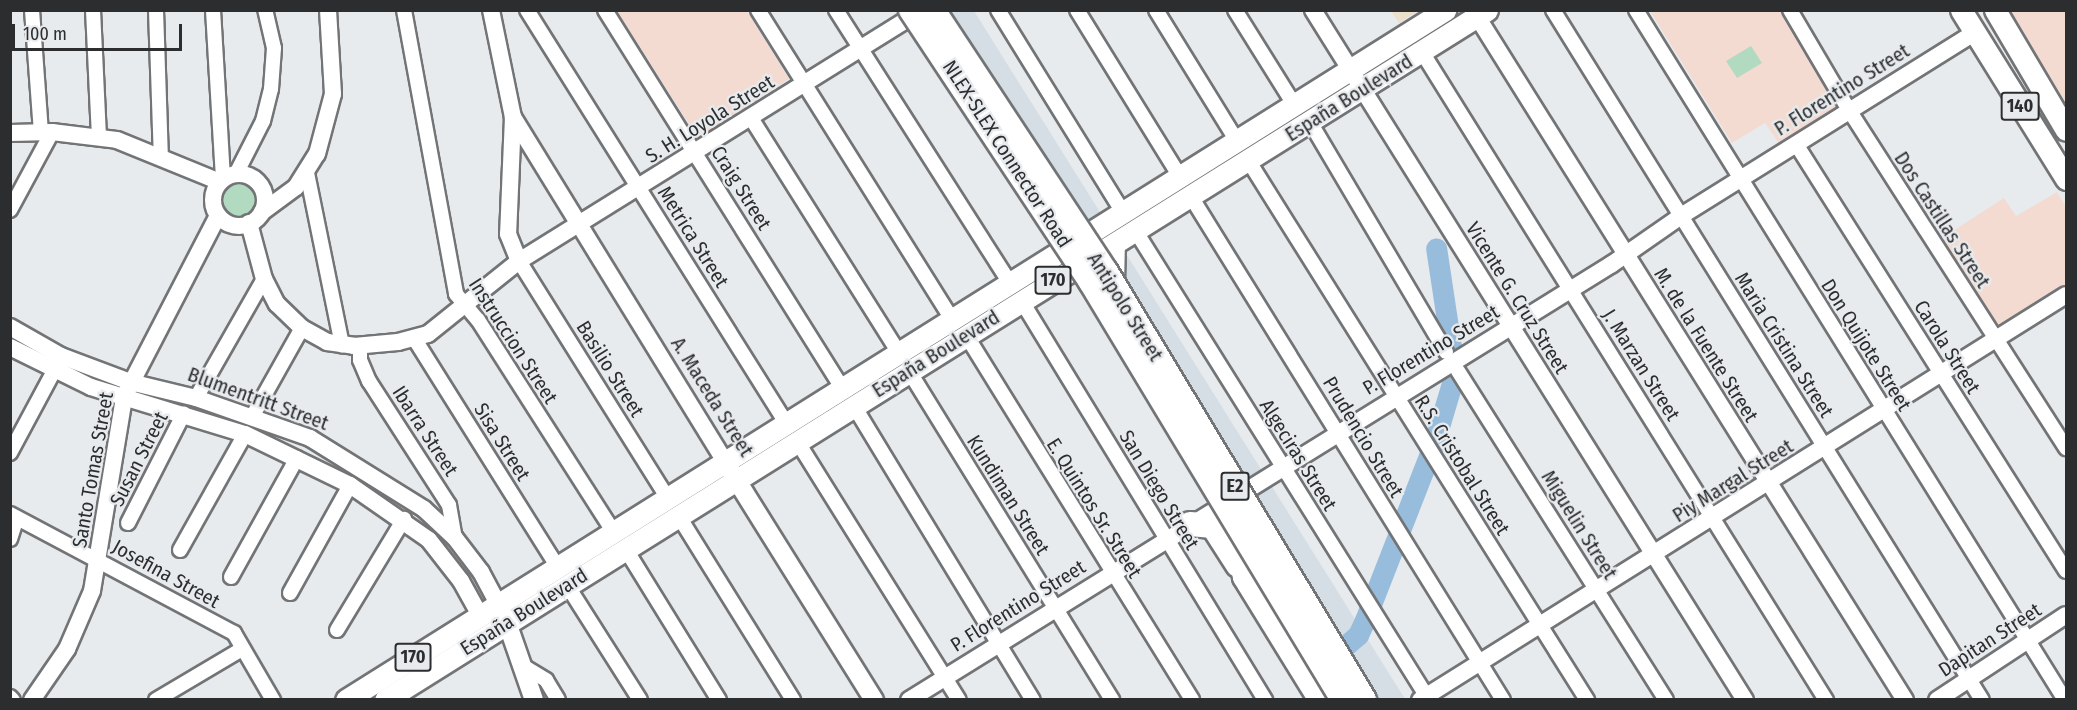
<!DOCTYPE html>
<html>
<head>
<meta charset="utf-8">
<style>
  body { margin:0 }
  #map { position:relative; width:2077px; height:710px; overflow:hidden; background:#e8ebee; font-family:"Fira Sans Condensed",sans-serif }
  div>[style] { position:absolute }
  .commercial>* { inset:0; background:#ebe0cb }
  .built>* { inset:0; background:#d5dee5 }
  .education>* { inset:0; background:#f3dbd1 }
  .green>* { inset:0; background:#b2dac0 }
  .round { border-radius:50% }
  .river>* { height:21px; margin:-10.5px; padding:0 10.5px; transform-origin:10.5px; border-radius:10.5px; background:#98bddc }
  .roads { filter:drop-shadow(2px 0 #727476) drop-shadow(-2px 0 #727476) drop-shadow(0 2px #727476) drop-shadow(0 -2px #727476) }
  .minor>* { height:14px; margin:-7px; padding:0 7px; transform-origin:7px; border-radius:7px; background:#fff }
  .tertiary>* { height:16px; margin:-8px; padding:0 8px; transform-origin:8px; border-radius:8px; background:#fff }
  .tertiary>.ring { margin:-8px; padding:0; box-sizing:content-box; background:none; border:16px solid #fff; border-radius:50% }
  .secondary>* { height:18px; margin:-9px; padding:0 9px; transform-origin:9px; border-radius:9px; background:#fff }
  .primary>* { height:21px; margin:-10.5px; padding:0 10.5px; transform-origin:10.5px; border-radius:10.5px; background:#fff }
  .motorway>* { height:24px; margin:-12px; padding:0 12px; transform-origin:12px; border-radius:12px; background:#fff }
  .bridges { filter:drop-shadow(2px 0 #727476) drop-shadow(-2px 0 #727476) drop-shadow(0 2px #727476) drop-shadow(0 -2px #727476) }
  .motorway-bridge>* { height:24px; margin:-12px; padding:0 12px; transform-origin:12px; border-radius:12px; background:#fff }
  span { translate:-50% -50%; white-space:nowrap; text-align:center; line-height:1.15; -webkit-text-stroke:4.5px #e8ebee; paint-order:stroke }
  .shield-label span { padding:2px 4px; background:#e8ebee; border:2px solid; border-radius:4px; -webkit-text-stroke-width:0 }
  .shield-label { font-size:18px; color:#2c2d2e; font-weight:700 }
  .street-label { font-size:20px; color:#2c2d2e }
  .frame { position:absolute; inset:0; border:12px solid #2c2d2e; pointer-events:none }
  .scale { position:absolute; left:12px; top:24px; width:170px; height:27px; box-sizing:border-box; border:3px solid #2c2d2e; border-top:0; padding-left:8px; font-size:18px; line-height:21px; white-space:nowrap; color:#2c2d2e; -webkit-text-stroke:4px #e8ebee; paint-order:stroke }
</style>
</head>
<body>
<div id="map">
  <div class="commercial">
    <div style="clip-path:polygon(1391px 11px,1418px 11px,1399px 23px)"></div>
  </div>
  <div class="built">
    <div style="clip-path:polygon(945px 11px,974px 11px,1405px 699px,1376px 699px)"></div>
  </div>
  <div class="education">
    <div style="clip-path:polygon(617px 11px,747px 11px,789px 79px,698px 138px)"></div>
    <div style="clip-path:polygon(1650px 11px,1780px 11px,1843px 111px,1782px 148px,1765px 123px,1732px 143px)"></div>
    <div style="clip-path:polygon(2003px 11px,2066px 11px,2066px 117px)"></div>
    <div style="clip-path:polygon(2057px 192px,2066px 207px,2066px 290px,1999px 330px,1942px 238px,2004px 198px,2016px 216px)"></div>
  </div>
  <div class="green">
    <div style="clip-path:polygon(1751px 46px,1762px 63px,1737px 78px,1726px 61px)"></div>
    <div class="round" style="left:220px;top:182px;width:38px;height:38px"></div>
  </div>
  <div class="river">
    <div style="left:1324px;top:664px;width:45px;rotate:-40.5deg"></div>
    <div style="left:1358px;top:635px;width:17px;rotate:-65deg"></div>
    <div style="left:1365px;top:620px;width:193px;rotate:-68.7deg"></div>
    <div style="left:1435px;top:440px;width:70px;rotate:-73.4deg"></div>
    <div style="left:1455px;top:373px;width:126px;rotate:-98.6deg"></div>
  </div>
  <div class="roads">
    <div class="minor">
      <div style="left:32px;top:10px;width:122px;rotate:85.8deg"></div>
      <div style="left:93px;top:10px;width:127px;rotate:87.3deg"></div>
      <div style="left:156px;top:10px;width:148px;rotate:88.1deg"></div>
      <div style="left:213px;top:10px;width:169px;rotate:86.6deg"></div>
      <div style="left:404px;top:10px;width:289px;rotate:79.6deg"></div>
      <div style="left:456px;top:294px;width:34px;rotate:50deg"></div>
      <div style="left:478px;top:320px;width:250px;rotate:57.4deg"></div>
      <div style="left:527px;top:10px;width:487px;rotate:57.9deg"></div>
      <div style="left:605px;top:10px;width:446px;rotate:57.9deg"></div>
      <div style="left:758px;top:10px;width:363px;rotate:57.9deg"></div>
      <div style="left:836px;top:10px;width:322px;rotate:57.5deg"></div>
      <div style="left:998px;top:10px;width:236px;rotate:58.3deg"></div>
      <div style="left:1077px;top:10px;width:196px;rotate:58.3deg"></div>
      <div style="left:1156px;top:10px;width:154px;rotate:58.3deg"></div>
      <div style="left:1235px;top:10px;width:113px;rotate:58deg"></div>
      <div style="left:1553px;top:10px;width:812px;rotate:58.13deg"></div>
      <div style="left:1636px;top:10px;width:812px;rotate:58.13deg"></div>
      <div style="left:1790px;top:10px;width:116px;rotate:59.5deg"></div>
      <div style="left:1849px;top:110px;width:402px;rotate:57.3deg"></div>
      <div style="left:1422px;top:52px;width:764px;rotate:58.06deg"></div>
      <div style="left:751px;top:118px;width:278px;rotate:57.8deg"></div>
      <div style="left:1310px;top:122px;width:267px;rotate:59.4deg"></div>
      <div style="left:1796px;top:144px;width:505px;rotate:57.69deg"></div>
      <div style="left:1248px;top:160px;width:638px;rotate:57.88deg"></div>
      <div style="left:307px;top:173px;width:176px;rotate:78.5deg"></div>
      <div style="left:236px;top:174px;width:59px;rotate:-63deg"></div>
      <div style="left:263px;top:121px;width:33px;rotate:-76deg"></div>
      <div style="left:271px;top:89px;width:41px;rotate:-85.8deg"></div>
      <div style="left:274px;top:48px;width:39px;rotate:-103deg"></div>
      <div style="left:1190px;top:195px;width:594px;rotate:58.21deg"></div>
      <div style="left:10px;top:210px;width:89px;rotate:-61.7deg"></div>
      <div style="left:1135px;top:230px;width:554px;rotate:57.97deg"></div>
      <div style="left:519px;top:261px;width:279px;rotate:57.9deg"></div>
      <div style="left:1021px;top:300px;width:469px;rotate:58.6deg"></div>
      <div style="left:966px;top:335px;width:429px;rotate:58.2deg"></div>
      <div style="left:414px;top:338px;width:269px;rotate:57.9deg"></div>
      <div style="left:360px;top:346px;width:14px;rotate:90deg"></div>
      <div style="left:360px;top:360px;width:23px;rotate:67deg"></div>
      <div style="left:369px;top:381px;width:148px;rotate:57.2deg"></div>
      <div style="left:449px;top:505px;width:34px;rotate:80deg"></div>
      <div style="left:909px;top:371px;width:387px;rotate:58.3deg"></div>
      <div style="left:1458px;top:371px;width:389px;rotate:57.7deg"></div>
      <div style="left:196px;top:398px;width:137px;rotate:-60.3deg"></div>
      <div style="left:854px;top:406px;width:344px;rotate:58.7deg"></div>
      <div style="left:252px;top:417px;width:102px;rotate:-60.7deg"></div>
      <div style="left:797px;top:441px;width:305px;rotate:58deg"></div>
      <div style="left:10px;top:453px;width:93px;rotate:-61.8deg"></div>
      <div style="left:10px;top:514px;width:254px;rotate:28deg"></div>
      <div style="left:234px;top:633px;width:78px;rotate:59.8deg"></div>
      <div style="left:678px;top:515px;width:218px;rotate:58.1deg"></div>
      <div style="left:128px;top:523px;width:123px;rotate:-63deg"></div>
      <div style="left:10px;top:539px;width:22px;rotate:-72deg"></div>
      <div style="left:625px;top:548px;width:179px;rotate:58.3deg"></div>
      <div style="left:180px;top:550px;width:133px;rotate:-60.7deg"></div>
      <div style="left:231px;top:577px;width:136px;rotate:-61deg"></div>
      <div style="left:567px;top:585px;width:136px;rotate:57.6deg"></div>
      <div style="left:290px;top:593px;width:124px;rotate:-60.9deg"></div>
      <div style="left:337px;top:630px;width:130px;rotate:-58.9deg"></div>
      <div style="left:523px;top:666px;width:27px;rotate:31deg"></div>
      <div style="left:546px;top:680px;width:23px;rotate:59deg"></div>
      <div style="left:10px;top:697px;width:4px;rotate:45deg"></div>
      <div style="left:156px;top:700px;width:100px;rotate:-30.7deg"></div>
    </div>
    <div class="tertiary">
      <div style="left:491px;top:10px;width:109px;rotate:78.4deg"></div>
      <div style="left:513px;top:117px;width:117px;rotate:92.4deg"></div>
      <div style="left:508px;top:234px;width:29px;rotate:68deg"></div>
      <div style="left:1313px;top:10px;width:814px;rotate:57.95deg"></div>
      <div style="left:1473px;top:10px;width:814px;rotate:57.95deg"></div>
      <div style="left:513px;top:117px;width:404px;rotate:58.4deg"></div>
      <div style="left:10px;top:133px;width:42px;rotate:-1.4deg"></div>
      <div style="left:52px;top:132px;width:65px;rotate:7deg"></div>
      <div style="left:117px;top:140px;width:111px;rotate:22.2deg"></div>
      <div class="ring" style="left:213px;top:174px;width:36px;height:36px"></div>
      <div style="left:262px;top:212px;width:42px;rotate:-36.3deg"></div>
      <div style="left:296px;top:187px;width:39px;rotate:-58deg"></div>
      <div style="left:317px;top:154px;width:62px;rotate:-75.1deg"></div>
      <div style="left:333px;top:94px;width:84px;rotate:-93.4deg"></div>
      <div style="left:249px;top:223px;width:58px;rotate:75deg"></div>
      <div style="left:264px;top:279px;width:28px;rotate:63deg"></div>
      <div style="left:277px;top:304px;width:35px;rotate:44deg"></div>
      <div style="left:302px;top:328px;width:29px;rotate:29deg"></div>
      <div style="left:327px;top:342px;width:27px;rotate:8deg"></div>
      <div style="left:354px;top:346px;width:44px;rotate:-5.2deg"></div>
      <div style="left:398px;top:342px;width:31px;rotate:-15deg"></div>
      <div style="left:428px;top:334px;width:117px;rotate:-38.7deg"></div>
      <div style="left:519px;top:261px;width:475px;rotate:-31.9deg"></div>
      <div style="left:1116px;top:284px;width:44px;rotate:-88.7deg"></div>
      <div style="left:10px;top:327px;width:59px;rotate:29.6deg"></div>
      <div style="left:61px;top:356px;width:74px;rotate:20.6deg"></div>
      <div style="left:130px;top:382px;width:68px;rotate:13.6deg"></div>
      <div style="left:196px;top:398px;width:121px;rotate:19.3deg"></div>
      <div style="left:310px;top:438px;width:134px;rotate:31.9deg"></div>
      <div style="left:424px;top:509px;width:42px;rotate:43.1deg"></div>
      <div style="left:455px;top:538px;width:43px;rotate:52.6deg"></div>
      <div style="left:481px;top:572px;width:36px;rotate:62deg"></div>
      <div style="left:10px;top:347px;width:90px;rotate:26.3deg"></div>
      <div style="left:91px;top:387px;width:161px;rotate:17deg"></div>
      <div style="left:245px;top:434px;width:117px;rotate:25.9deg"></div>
      <div style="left:350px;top:485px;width:96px;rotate:34.8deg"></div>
      <div style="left:429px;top:540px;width:52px;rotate:52deg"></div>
      <div style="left:461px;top:581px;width:39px;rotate:61deg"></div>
      <div style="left:32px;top:700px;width:62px;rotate:-55.5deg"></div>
      <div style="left:67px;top:649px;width:63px;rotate:-66.7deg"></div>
      <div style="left:92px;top:591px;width:197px;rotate:-80.6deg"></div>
      <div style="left:124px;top:397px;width:204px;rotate:-62.6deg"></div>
      <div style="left:909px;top:700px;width:827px;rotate:-31.81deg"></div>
      <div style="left:1612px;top:264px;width:84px;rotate:-34.8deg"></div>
      <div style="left:1681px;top:216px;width:345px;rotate:-32deg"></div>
      <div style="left:1420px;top:700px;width:762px;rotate:-32.09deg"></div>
      <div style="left:1937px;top:700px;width:154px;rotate:-33.4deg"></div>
    </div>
    <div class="secondary">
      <div style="left:729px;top:468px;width:274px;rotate:58deg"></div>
      <div style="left:503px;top:611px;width:94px;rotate:70.8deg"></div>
    </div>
    <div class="primary">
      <div style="left:1961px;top:10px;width:199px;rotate:58.1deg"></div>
      <div style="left:1995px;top:10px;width:139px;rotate:59.4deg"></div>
      <div style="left:346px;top:700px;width:1298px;rotate:-32.12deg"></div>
      <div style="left:385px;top:700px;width:1300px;rotate:-32.05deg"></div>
    </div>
    <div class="motorway">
      <div style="left:1233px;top:521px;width:57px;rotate:77.9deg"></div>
      <div style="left:1245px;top:577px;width:145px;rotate:58.3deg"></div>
      <div style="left:1190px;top:524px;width:23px;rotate:5deg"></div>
      <div style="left:1213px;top:526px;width:46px;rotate:57.3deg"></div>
    </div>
  </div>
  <div class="bridges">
    <div class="motorway-bridge">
      <div style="left:911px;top:10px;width:326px;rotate:56.5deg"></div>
      <div style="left:1091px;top:282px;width:488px;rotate:58.9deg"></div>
      <div style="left:933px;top:10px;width:314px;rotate:56.6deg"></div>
      <div style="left:1106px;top:272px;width:500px;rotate:58.9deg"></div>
    </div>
  </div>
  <div class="shield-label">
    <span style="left:2020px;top:106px">140</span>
    <span style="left:1053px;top:280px">170</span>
    <span style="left:1235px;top:486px">E2</span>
    <span style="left:413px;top:657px">170</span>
  </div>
  <div class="street-label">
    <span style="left:1842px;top:90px;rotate:-32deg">P. Florentino Street</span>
    <span style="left:1349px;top:98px;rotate:-32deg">España Boulevard</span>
    <span style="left:710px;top:119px;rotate:-32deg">S. H. Loyola Street</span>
    <span style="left:1007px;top:154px;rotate:57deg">NLEX-SLEX Connector Road</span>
    <span style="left:741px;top:188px;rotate:58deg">Craig Street</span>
    <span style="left:1942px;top:220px;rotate:57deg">Dos Castillas Street</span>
    <span style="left:693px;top:237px;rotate:58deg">Metrica Street</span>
    <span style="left:1517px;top:298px;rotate:58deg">Vicente G. Cruz Street</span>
    <span style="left:1125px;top:307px;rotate:58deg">Antipolo Street</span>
    <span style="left:513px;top:341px;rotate:57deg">Instruccion Street</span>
    <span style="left:1706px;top:345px;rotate:58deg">M. de la Fuente Street</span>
    <span style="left:1784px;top:345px;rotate:58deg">Maria Cristina Street</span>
    <span style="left:1866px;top:345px;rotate:58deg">Don Quijote Street</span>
    <span style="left:1947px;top:347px;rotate:58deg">Carola Street</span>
    <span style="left:1431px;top:350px;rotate:-31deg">P. Florentino Street</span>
    <span style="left:936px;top:354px;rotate:-32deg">España Boulevard</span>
    <span style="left:1641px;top:365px;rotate:58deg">J. Marzan Street</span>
    <span style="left:610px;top:369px;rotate:58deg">Basilio Street</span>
    <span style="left:712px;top:397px;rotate:58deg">A. Maceda Street</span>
    <span style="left:258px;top:399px;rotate:20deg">Blumentritt Street</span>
    <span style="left:425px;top:431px;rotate:57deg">Ibarra Street</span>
    <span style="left:1363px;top:437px;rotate:59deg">Prudencio Street</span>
    <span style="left:502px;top:442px;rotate:58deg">Sisa Street</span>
    <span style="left:1298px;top:455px;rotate:58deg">Algeciras Street</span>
    <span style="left:139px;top:459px;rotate:-63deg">Susan Street</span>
    <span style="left:1462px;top:465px;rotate:58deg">R.S. Cristobal Street</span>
    <span style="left:93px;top:470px;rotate:-80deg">Santo Tomas Street</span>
    <span style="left:1733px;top:481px;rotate:-32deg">Piy Margal Street</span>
    <span style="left:1159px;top:490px;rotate:59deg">San Diego Street</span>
    <span style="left:1008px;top:495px;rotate:58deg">Kundiman Street</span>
    <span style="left:1094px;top:508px;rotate:58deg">E. Quintos Sr. Street</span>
    <span style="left:1579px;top:525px;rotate:58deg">Miguelin Street</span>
    <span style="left:166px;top:574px;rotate:29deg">Josefina Street</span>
    <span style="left:1018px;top:606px;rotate:-32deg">P. Florentino Street</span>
    <span style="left:524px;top:612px;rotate:-32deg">España Boulevard</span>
    <span style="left:1990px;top:640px;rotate:-33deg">Dapitan Street</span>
  </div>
  <div class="frame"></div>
  <div class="scale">100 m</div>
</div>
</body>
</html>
